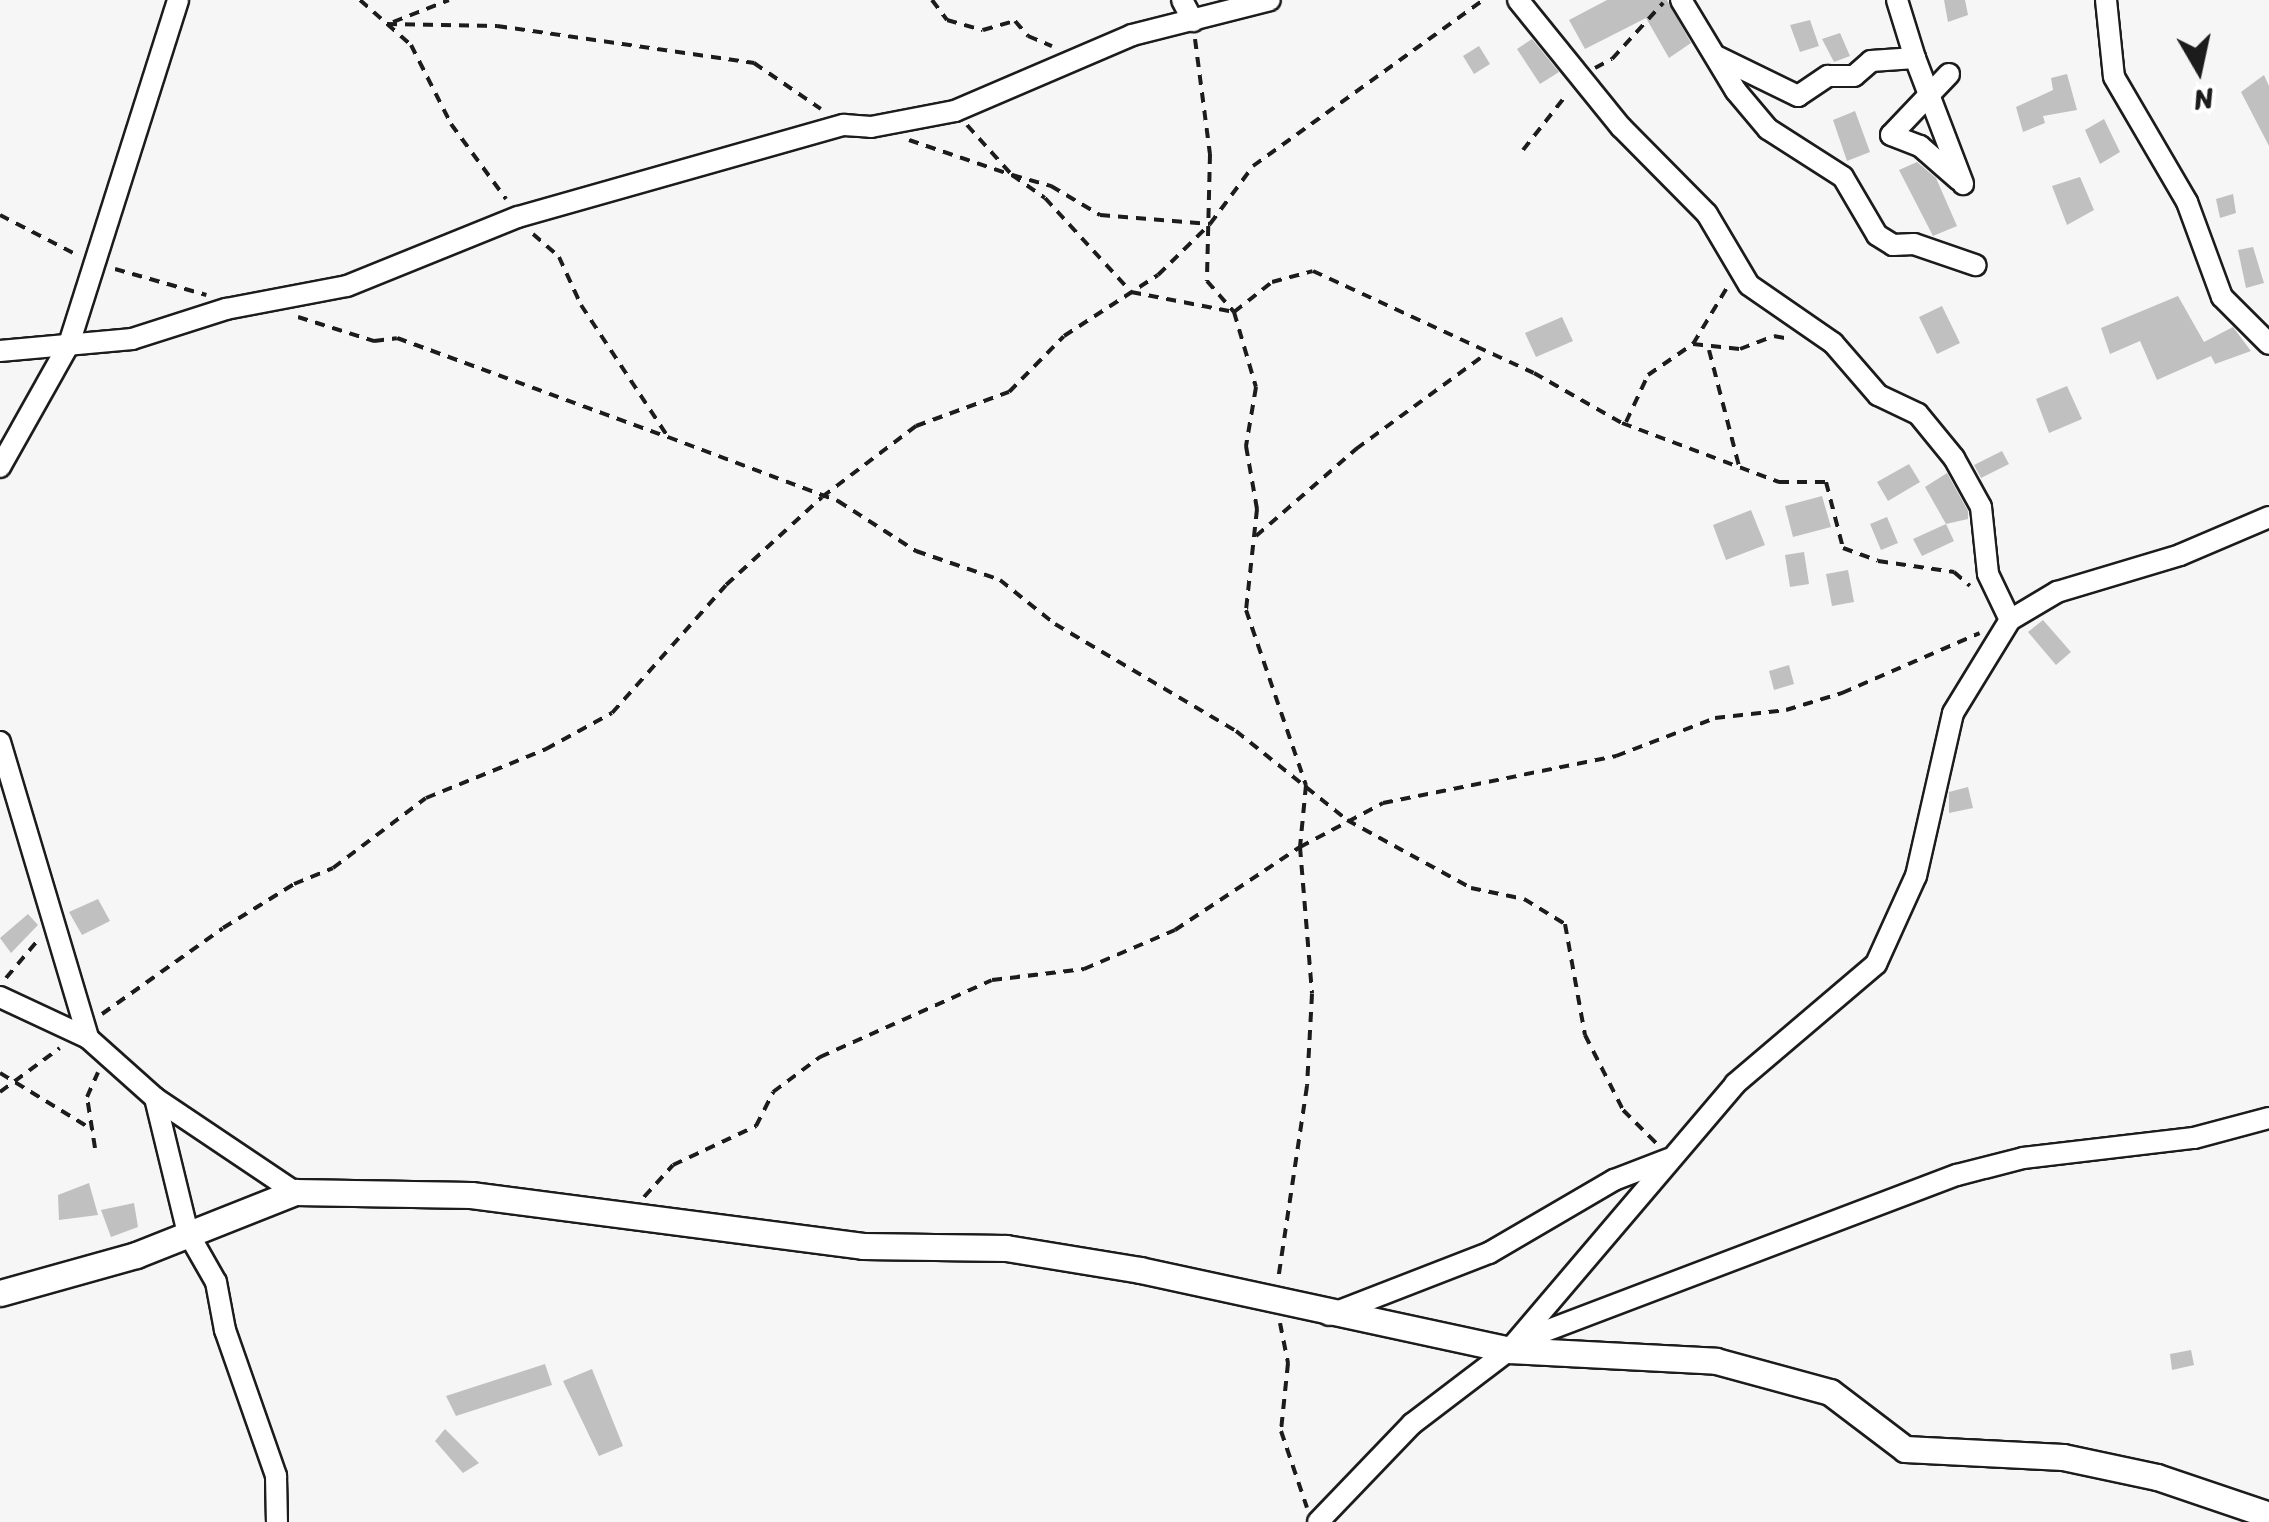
<!DOCTYPE html>
<html>
<head>
<meta charset="utf-8">
<style>
  body { margin:0 }
  #map { position:relative; width:2269px; height:1522px; overflow:hidden; background:#f6f6f6; font-family:Sriracha,sans-serif }
  div>[style] { position:absolute }
  .building>* { inset:0; background:#c0c0c0 }
  .path>* { height:4px; margin-top:-2px; transform-origin:0; background:repeating-linear-gradient(90deg,#1c1c1c 0 10px,transparent 0 18px) }
  .roads { filter:drop-shadow(2px 0 #1c1c1c) drop-shadow(-2px 0 #1c1c1c) drop-shadow(0 2px #1c1c1c) drop-shadow(0 -2px #1c1c1c) }
  .minor>* { height:20px; margin:-10px; padding:0 10px; transform-origin:10px; border-radius:10px; background:#fff }
  .tertiary>* { height:25px; margin:-12.5px; padding:0 12.5px; transform-origin:12.5px; border-radius:12.5px; background:#fff }
  span { translate:-50% -50%; white-space:nowrap; text-align:center; line-height:1.15; -webkit-text-stroke:9px #fff; paint-order:stroke }
  .north { position:absolute; left:2149px; top:20px; width:100px; height:100px; -webkit-text-stroke:8px #fff; paint-order:stroke; rotate:171deg; font-size:28px; font-weight:700; line-height:40px; text-align:center; color:#1c1c1c }
  .north::after { content:''; display:block; margin:auto; width:35px; height:45px; background:#1c1c1c; clip-path:polygon(50% 0,100% 100%,50% 72%,0 100%) }
</style>
</head>
<body>
<div id="map">
  <div class="building">
    <div style="clip-path:polygon(1607px 0,1667px 0,1691px 43px,1669px 58px,1646px 18px,1585px 49px,1569px 20px)"></div>
    <div style="clip-path:polygon(1944px 0,1965px 0,1968px 15px,1948px 22px)"></div>
    <div style="clip-path:polygon(1810px 20px,1819px 46px,1800px 52px,1790px 25px)"></div>
    <div style="clip-path:polygon(1840px 33px,1850px 56px,1834px 62px,1822px 39px)"></div>
    <div style="clip-path:polygon(1532px 39px,1559px 72px,1540px 84px,1517px 49px)"></div>
    <div style="clip-path:polygon(1479px 46px,1490px 64px,1474px 74px,1463px 56px)"></div>
    <div style="clip-path:polygon(2067px 74px,2077px 110px,2043px 116px,2045px 123px,2023px 132px,2016px 107px,2053px 90px,2051px 78px)"></div>
    <div style="clip-path:polygon(2264px 75px,2269px 86px,2269px 146px,2241px 92px)"></div>
    <div style="clip-path:polygon(1855px 111px,1870px 152px,1847px 161px,1833px 120px)"></div>
    <div style="clip-path:polygon(2104px 119px,2120px 152px,2100px 164px,2085px 130px)"></div>
    <div style="clip-path:polygon(1917px 162px,1936px 178px,1957px 226px,1933px 236px,1899px 170px)"></div>
    <div style="clip-path:polygon(2080px 177px,2094px 210px,2067px 225px,2052px 186px)"></div>
    <div style="clip-path:polygon(2233px 194px,2236px 213px,2220px 218px,2216px 199px)"></div>
    <div style="clip-path:polygon(2253px 247px,2264px 283px,2246px 288px,2238px 250px)"></div>
    <div style="clip-path:polygon(2178px 296px,2204px 342px,2233px 327px,2251px 351px,2215px 364px,2211px 356px,2157px 380px,2140px 341px,2110px 354px,2101px 328px)"></div>
    <div style="clip-path:polygon(1942px 306px,1960px 343px,1937px 354px,1919px 317px)"></div>
    <div style="clip-path:polygon(1562px 317px,1573px 341px,1536px 357px,1525px 333px)"></div>
    <div style="clip-path:polygon(2067px 386px,2082px 419px,2049px 433px,2036px 399px)"></div>
    <div style="clip-path:polygon(2002px 451px,2009px 464px,1981px 478px,1974px 465px)"></div>
    <div style="clip-path:polygon(1909px 464px,1920px 482px,1888px 501px,1877px 482px)"></div>
    <div style="clip-path:polygon(1947px 473px,1968px 511px,1968px 519px,1946px 524px,1925px 487px)"></div>
    <div style="clip-path:polygon(1822px 496px,1831px 527px,1793px 537px,1785px 506px)"></div>
    <div style="clip-path:polygon(1751px 510px,1765px 545px,1726px 560px,1713px 525px)"></div>
    <div style="clip-path:polygon(1887px 517px,1898px 543px,1881px 550px,1870px 524px)"></div>
    <div style="clip-path:polygon(1946px 524px,1954px 541px,1922px 556px,1913px 539px)"></div>
    <div style="clip-path:polygon(1804px 552px,1809px 584px,1790px 587px,1785px 555px)"></div>
    <div style="clip-path:polygon(1848px 570px,1854px 602px,1832px 606px,1826px 574px)"></div>
    <div style="clip-path:polygon(2043px 620px,2071px 652px,2056px 665px,2028px 632px)"></div>
    <div style="clip-path:polygon(1789px 665px,1794px 684px,1774px 690px,1769px 671px)"></div>
    <div style="clip-path:polygon(1968px 787px,1973px 808px,1949px 813px,1949px 792px)"></div>
    <div style="clip-path:polygon(98px 899px,110px 921px,82px 935px,69px 912px)"></div>
    <div style="clip-path:polygon(28px 914px,38px 925px,11px 953px,0 938px)"></div>
    <div style="clip-path:polygon(89px 1183px,98px 1215px,59px 1220px,58px 1195px)"></div>
    <div style="clip-path:polygon(134px 1203px,138px 1227px,111px 1237px,101px 1210px)"></div>
    <div style="clip-path:polygon(2191px 1350px,2194px 1365px,2172px 1370px,2170px 1354px)"></div>
    <div style="clip-path:polygon(545px 1364px,552px 1385px,456px 1416px,446px 1396px)"></div>
    <div style="clip-path:polygon(592px 1369px,623px 1446px,599px 1456px,563px 1381px)"></div>
    <div style="clip-path:polygon(445px 1429px,479px 1463px,463px 1473px,435px 1441px)"></div>
  </div>
  <div class="path">
    <div style="left:360px;top:0;width:68px;rotate:41.4deg"></div>
    <div style="left:411px;top:45px;width:89px;rotate:63.1deg"></div>
    <div style="left:451px;top:124px;width:93px;rotate:53.7deg"></div>
    <div style="left:932px;top:0;width:25px;rotate:53deg"></div>
    <div style="left:947px;top:20px;width:37px;rotate:16deg"></div>
    <div style="left:983px;top:30px;width:33px;rotate:-16deg"></div>
    <div style="left:1015px;top:21px;width:20px;rotate:49deg"></div>
    <div style="left:1028px;top:36px;width:26px;rotate:23deg"></div>
    <div style="left:393px;top:22px;width:60px;rotate:-21.4deg"></div>
    <div style="left:387px;top:24px;width:110px;rotate:1deg"></div>
    <div style="left:497px;top:26px;width:260px;rotate:8.2deg"></div>
    <div style="left:754px;top:63px;width:81px;rotate:34.5deg"></div>
    <div style="left:1195px;top:39px;width:116px;rotate:82.6deg"></div>
    <div style="left:1210px;top:154px;width:127px;rotate:91.4deg"></div>
    <div style="left:1207px;top:281px;width:41px;rotate:48.9deg"></div>
    <div style="left:1234px;top:312px;width:78px;rotate:73.7deg"></div>
    <div style="left:1256px;top:387px;width:60px;rotate:99.6deg"></div>
    <div style="left:1246px;top:446px;width:64px;rotate:80.1deg"></div>
    <div style="left:1257px;top:509px;width:102px;rotate:96.2deg"></div>
    <div style="left:1246px;top:610px;width:185px;rotate:71.1deg"></div>
    <div style="left:1306px;top:785px;width:62px;rotate:95.5deg"></div>
    <div style="left:1300px;top:847px;width:147px;rotate:85.3deg"></div>
    <div style="left:1312px;top:994px;width:92px;rotate:93.1deg"></div>
    <div style="left:1307px;top:1086px;width:195px;rotate:98.5deg"></div>
    <div style="left:1595px;top:68px;width:19px;rotate:-28deg"></div>
    <div style="left:1612px;top:59px;width:76px;rotate:-47.7deg"></div>
    <div style="left:967px;top:125px;width:67px;rotate:48deg"></div>
    <div style="left:1012px;top:175px;width:41px;rotate:15.8deg"></div>
    <div style="left:1051px;top:186px;width:57px;rotate:30.6deg"></div>
    <div style="left:1100px;top:215px;width:110px;rotate:4.7deg"></div>
    <div style="left:909px;top:140px;width:109px;rotate:18.8deg"></div>
    <div style="left:1012px;top:175px;width:40px;rotate:34.9deg"></div>
    <div style="left:1045px;top:198px;width:127px;rotate:47.5deg"></div>
    <div style="left:1131px;top:292px;width:105px;rotate:11deg"></div>
    <div style="left:1234px;top:312px;width:48px;rotate:-38.3deg"></div>
    <div style="left:1272px;top:282px;width:42px;rotate:-15deg"></div>
    <div style="left:1313px;top:271px;width:243px;rotate:24.8deg"></div>
    <div style="left:1534px;top:373px;width:101px;rotate:29.6deg"></div>
    <div style="left:1622px;top:423px;width:168px;rotate:20.6deg"></div>
    <div style="left:1779px;top:482px;width:47px"></div>
    <div style="left:1826px;top:482px;width:68px;rotate:75.6deg"></div>
    <div style="left:1843px;top:548px;width:37px;rotate:20deg"></div>
    <div style="left:1878px;top:561px;width:77px;rotate:8.2deg"></div>
    <div style="left:1954px;top:572px;width:21px;rotate:41deg"></div>
    <div style="left:1523px;top:150px;width:71px;rotate:-51.8deg"></div>
    <div style="left:0;top:215px;width:89px;rotate:27.4deg"></div>
    <div style="left:533px;top:234px;width:35px;rotate:41deg"></div>
    <div style="left:559px;top:257px;width:53px;rotate:65.4deg"></div>
    <div style="left:581px;top:305px;width:158px;rotate:56.6deg"></div>
    <div style="left:115px;top:269px;width:95px;rotate:15.9deg"></div>
    <div style="left:298px;top:317px;width:80px;rotate:17.5deg"></div>
    <div style="left:374px;top:341px;width:23px;rotate:-7deg"></div>
    <div style="left:397px;top:338px;width:289px;rotate:20.1deg"></div>
    <div style="left:668px;top:437px;width:182px;rotate:20.6deg"></div>
    <div style="left:838px;top:501px;width:93px;rotate:32.7deg"></div>
    <div style="left:916px;top:551px;width:89px;rotate:19deg"></div>
    <div style="left:1000px;top:580px;width:70px;rotate:38.7deg"></div>
    <div style="left:1055px;top:624px;width:210px;rotate:30.6deg"></div>
    <div style="left:1236px;top:731px;width:142px;rotate:38.7deg"></div>
    <div style="left:1347px;top:820px;width:141px;rotate:28.7deg"></div>
    <div style="left:1471px;top:888px;width:54px;rotate:11.7deg"></div>
    <div style="left:1524px;top:899px;width:48px;rotate:31.4deg"></div>
    <div style="left:1565px;top:924px;width:113px;rotate:79.8deg"></div>
    <div style="left:1585px;top:1035px;width:84px;rotate:63.1deg"></div>
    <div style="left:1623px;top:1110px;width:48px;rotate:45deg"></div>
    <div style="left:1693px;top:344px;width:47px;rotate:6.1deg"></div>
    <div style="left:1740px;top:349px;width:36px;rotate:-21deg"></div>
    <div style="left:1774px;top:336px;width:16px;rotate:11deg"></div>
    <div style="left:1709px;top:350px;width:120px;rotate:75.5deg"></div>
    <div style="left:1626px;top:422px;width:52px;rotate:-64.9deg"></div>
    <div style="left:1648px;top:375px;width:55px;rotate:-34.6deg"></div>
    <div style="left:1693px;top:344px;width:68px;rotate:-58.9deg"></div>
    <div style="left:1256px;top:536px;width:133px;rotate:-41deg"></div>
    <div style="left:1356px;top:449px;width:161px;rotate:-36.2deg"></div>
    <div style="left:6px;top:978px;width:51px;rotate:-49.8deg"></div>
    <div style="left:102px;top:1014px;width:148px;rotate:-35.4deg"></div>
    <div style="left:223px;top:928px;width:84px;rotate:-31.8deg"></div>
    <div style="left:294px;top:884px;width:42px;rotate:-22.3deg"></div>
    <div style="left:333px;top:868px;width:116px;rotate:-37deg"></div>
    <div style="left:426px;top:798px;width:130px;rotate:-22.2deg"></div>
    <div style="left:546px;top:749px;width:75px;rotate:-28.6deg"></div>
    <div style="left:612px;top:713px;width:171px;rotate:-48.3deg"></div>
    <div style="left:726px;top:585px;width:130px;rotate:-42.5deg"></div>
    <div style="left:822px;top:497px;width:118px;rotate:-37.1deg"></div>
    <div style="left:916px;top:426px;width:99px;rotate:-20.1deg"></div>
    <div style="left:1009px;top:392px;width:78px;rotate:-45.5deg"></div>
    <div style="left:1064px;top:336px;width:112px;rotate:-33deg"></div>
    <div style="left:1158px;top:275px;width:73px;rotate:-44.4deg"></div>
    <div style="left:1210px;top:224px;width:72px;rotate:-53.4deg"></div>
    <div style="left:1253px;top:166px;width:284px;rotate:-35.8deg"></div>
    <div style="left:0;top:1073px;width:109px;rotate:31.5deg"></div>
    <div style="left:0;top:1092px;width:74px;rotate:-36.3deg"></div>
    <div style="left:95px;top:1148px;width:52px;rotate:-98.9deg"></div>
    <div style="left:87px;top:1097px;width:27px;rotate:-66deg"></div>
    <div style="left:644px;top:1197px;width:43px;rotate:-47.8deg"></div>
    <div style="left:673px;top:1165px;width:92px;rotate:-25.2deg"></div>
    <div style="left:756px;top:1126px;width:38px;rotate:-63deg"></div>
    <div style="left:773px;top:1092px;width:59px;rotate:-36.7deg"></div>
    <div style="left:820px;top:1057px;width:188px;rotate:-24.1deg"></div>
    <div style="left:992px;top:980px;width:93px;rotate:-6.8deg"></div>
    <div style="left:1084px;top:969px;width:99px;rotate:-23.2deg"></div>
    <div style="left:1175px;top:930px;width:150px;rotate:-33.6deg"></div>
    <div style="left:1300px;top:847px;width:94px;rotate:-27.9deg"></div>
    <div style="left:1383px;top:803px;width:238px;rotate:-11.4deg"></div>
    <div style="left:1616px;top:756px;width:106px;rotate:-21deg"></div>
    <div style="left:1715px;top:718px;width:71px;rotate:-6.4deg"></div>
    <div style="left:1786px;top:710px;width:59px;rotate:-16.9deg"></div>
    <div style="left:1842px;top:693px;width:150px;rotate:-23.5deg"></div>
    <div style="left:1280px;top:1323px;width:41px;rotate:78.7deg"></div>
    <div style="left:1288px;top:1363px;width:68px;rotate:95.9deg"></div>
    <div style="left:1281px;top:1431px;width:81px;rotate:71.3deg"></div>
  </div>
  <div class="roads">
    <div class="minor">
      <div style="left:1182px;top:0;width:24px;rotate:62deg"></div>
      <div style="left:1518px;top:0;width:164px;rotate:51deg"></div>
      <div style="left:1621px;top:127px;width:122px;rotate:45.3deg"></div>
      <div style="left:1707px;top:214px;width:82px;rotate:59.4deg"></div>
      <div style="left:1749px;top:285px;width:102px;rotate:34.6deg"></div>
      <div style="left:1833px;top:343px;width:69px;rotate:49.1deg"></div>
      <div style="left:1878px;top:395px;width:44px;rotate:25.4deg"></div>
      <div style="left:1918px;top:414px;width:57px;rotate:50.7deg"></div>
      <div style="left:1954px;top:458px;width:56px;rotate:61.1deg"></div>
      <div style="left:1981px;top:507px;width:67px;rotate:84deg"></div>
      <div style="left:1988px;top:574px;width:51px;rotate:64.4deg"></div>
      <div style="left:1681px;top:0;width:106px;rotate:58.9deg"></div>
      <div style="left:1736px;top:91px;width:50px;rotate:49.9deg"></div>
      <div style="left:1768px;top:129px;width:89px;rotate:32.6deg"></div>
      <div style="left:1843px;top:177px;width:67px;rotate:59.6deg"></div>
      <div style="left:1877px;top:235px;width:19px;rotate:32deg"></div>
      <div style="left:1893px;top:245px;width:21px;rotate:-3deg"></div>
      <div style="left:1914px;top:244px;width:65px;rotate:19deg"></div>
      <div style="left:1897px;top:0;width:61px;rotate:72.8deg"></div>
      <div style="left:2106px;top:0;width:77px;rotate:84.1deg"></div>
      <div style="left:2114px;top:77px;width:145px;rotate:59.7deg"></div>
      <div style="left:2187px;top:202px;width:101px;rotate:69.8deg"></div>
      <div style="left:2222px;top:297px;width:66px;rotate:45deg"></div>
      <div style="left:1718px;top:57px;width:89px;rotate:26deg"></div>
      <div style="left:1798px;top:96px;width:36px;rotate:-34deg"></div>
      <div style="left:1828px;top:76px;width:26px"></div>
      <div style="left:1854px;top:76px;width:23px;rotate:-41deg"></div>
      <div style="left:1871px;top:61px;width:44px;rotate:-3.9deg"></div>
      <div style="left:1915px;top:58px;width:135px;rotate:69.1deg"></div>
      <div style="left:1949px;top:74px;width:84px;rotate:133.6deg"></div>
      <div style="left:1891px;top:135px;width:31px;rotate:21deg"></div>
      <div style="left:1920px;top:146px;width:52px;rotate:41.1deg"></div>
      <div style="left:0;top:351px;width:133px;rotate:-5.2deg"></div>
      <div style="left:132px;top:339px;width:99px;rotate:-17.7deg"></div>
      <div style="left:226px;top:309px;width:123px;rotate:-10.8deg"></div>
      <div style="left:347px;top:286px;width:184px;rotate:-22deg"></div>
      <div style="left:518px;top:217px;width:339px;rotate:-15.8deg"></div>
      <div style="left:844px;top:125px;width:27px;rotate:4deg"></div>
      <div style="left:871px;top:127px;width:86px;rotate:-10.8deg"></div>
      <div style="left:955px;top:111px;width:193px;rotate:-23.2deg"></div>
      <div style="left:1132px;top:35px;width:142px;rotate:-14.2deg"></div>
      <div style="left:0;top:467px;width:141px;rotate:-60.7deg"></div>
      <div style="left:69px;top:344px;width:361px;rotate:-72.4deg"></div>
      <div style="left:0;top:742px;width:309px;rotate:73.4deg"></div>
      <div style="left:0;top:997px;width:97px;rotate:25deg"></div>
      <div style="left:88px;top:1038px;width:90px;rotate:41.8deg"></div>
      <div style="left:155px;top:1098px;width:169px;rotate:33.9deg"></div>
      <div style="left:155px;top:1098px;width:139px;rotate:76.3deg"></div>
      <div style="left:188px;top:1233px;width:56px;rotate:60.3deg"></div>
      <div style="left:216px;top:1282px;width:49px;rotate:79.4deg"></div>
      <div style="left:225px;top:1330px;width:155px;rotate:70.7deg"></div>
      <div style="left:276px;top:1476px;width:46px;rotate:88.8deg"></div>
      <div style="left:1329px;top:1315px;width:172px;rotate:-21.2deg"></div>
      <div style="left:1489px;top:1253px;width:145px;rotate:-30.3deg"></div>
      <div style="left:1614px;top:1180px;width:59px;rotate:-20.9deg"></div>
      <div style="left:1522px;top:1340px;width:465px;rotate:-20.8deg"></div>
      <div style="left:1957px;top:1175px;width:68px;rotate:-14.4deg"></div>
      <div style="left:2023px;top:1158px;width:172px;rotate:-6.7deg"></div>
      <div style="left:2194px;top:1138px;width:78px;rotate:-14.9deg"></div>
      <div style="left:1318px;top:1522px;width:136px;rotate:-46.2deg"></div>
      <div style="left:1412px;top:1424px;width:122px;rotate:-37.3deg"></div>
      <div style="left:1509px;top:1350px;width:349px;rotate:-49.6deg"></div>
      <div style="left:1735px;top:1084px;width:185px;rotate:-40.4deg"></div>
      <div style="left:1876px;top:964px;width:97px;rotate:-65.6deg"></div>
      <div style="left:1916px;top:876px;width:167px;rotate:-77.2deg"></div>
      <div style="left:1953px;top:713px;width:109px;rotate:-58.5deg"></div>
      <div style="left:2010px;top:620px;width:55px;rotate:-30.8deg"></div>
      <div style="left:2057px;top:592px;width:128px;rotate:-16.7deg"></div>
      <div style="left:2180px;top:555px;width:97px;rotate:-23.1deg"></div>
    </div>
    <div class="tertiary">
      <div style="left:0;top:1293px;width:141px;rotate:-15.6deg"></div>
      <div style="left:136px;top:1255px;width:171px;rotate:-21.6deg"></div>
      <div style="left:295px;top:1192px;width:176px;rotate:1deg"></div>
      <div style="left:471px;top:1195px;width:395px;rotate:7.4deg"></div>
      <div style="left:863px;top:1246px;width:143px;rotate:0.8deg"></div>
      <div style="left:1006px;top:1248px;width:136px;rotate:9.3deg"></div>
      <div style="left:1140px;top:1270px;width:378px;rotate:12.2deg"></div>
      <div style="left:1509px;top:1350px;width:207px;rotate:3deg"></div>
      <div style="left:1716px;top:1361px;width:118px;rotate:15.2deg"></div>
      <div style="left:1830px;top:1392px;width:94px;rotate:37.2deg"></div>
      <div style="left:1905px;top:1449px;width:158px;rotate:2.9deg"></div>
      <div style="left:2063px;top:1457px;width:96px;rotate:12deg"></div>
      <div style="left:2157px;top:1477px;width:118px;rotate:18.7deg"></div>
    </div>
  </div>
  <div class="north">N</div>
</div>
</body>
</html>
